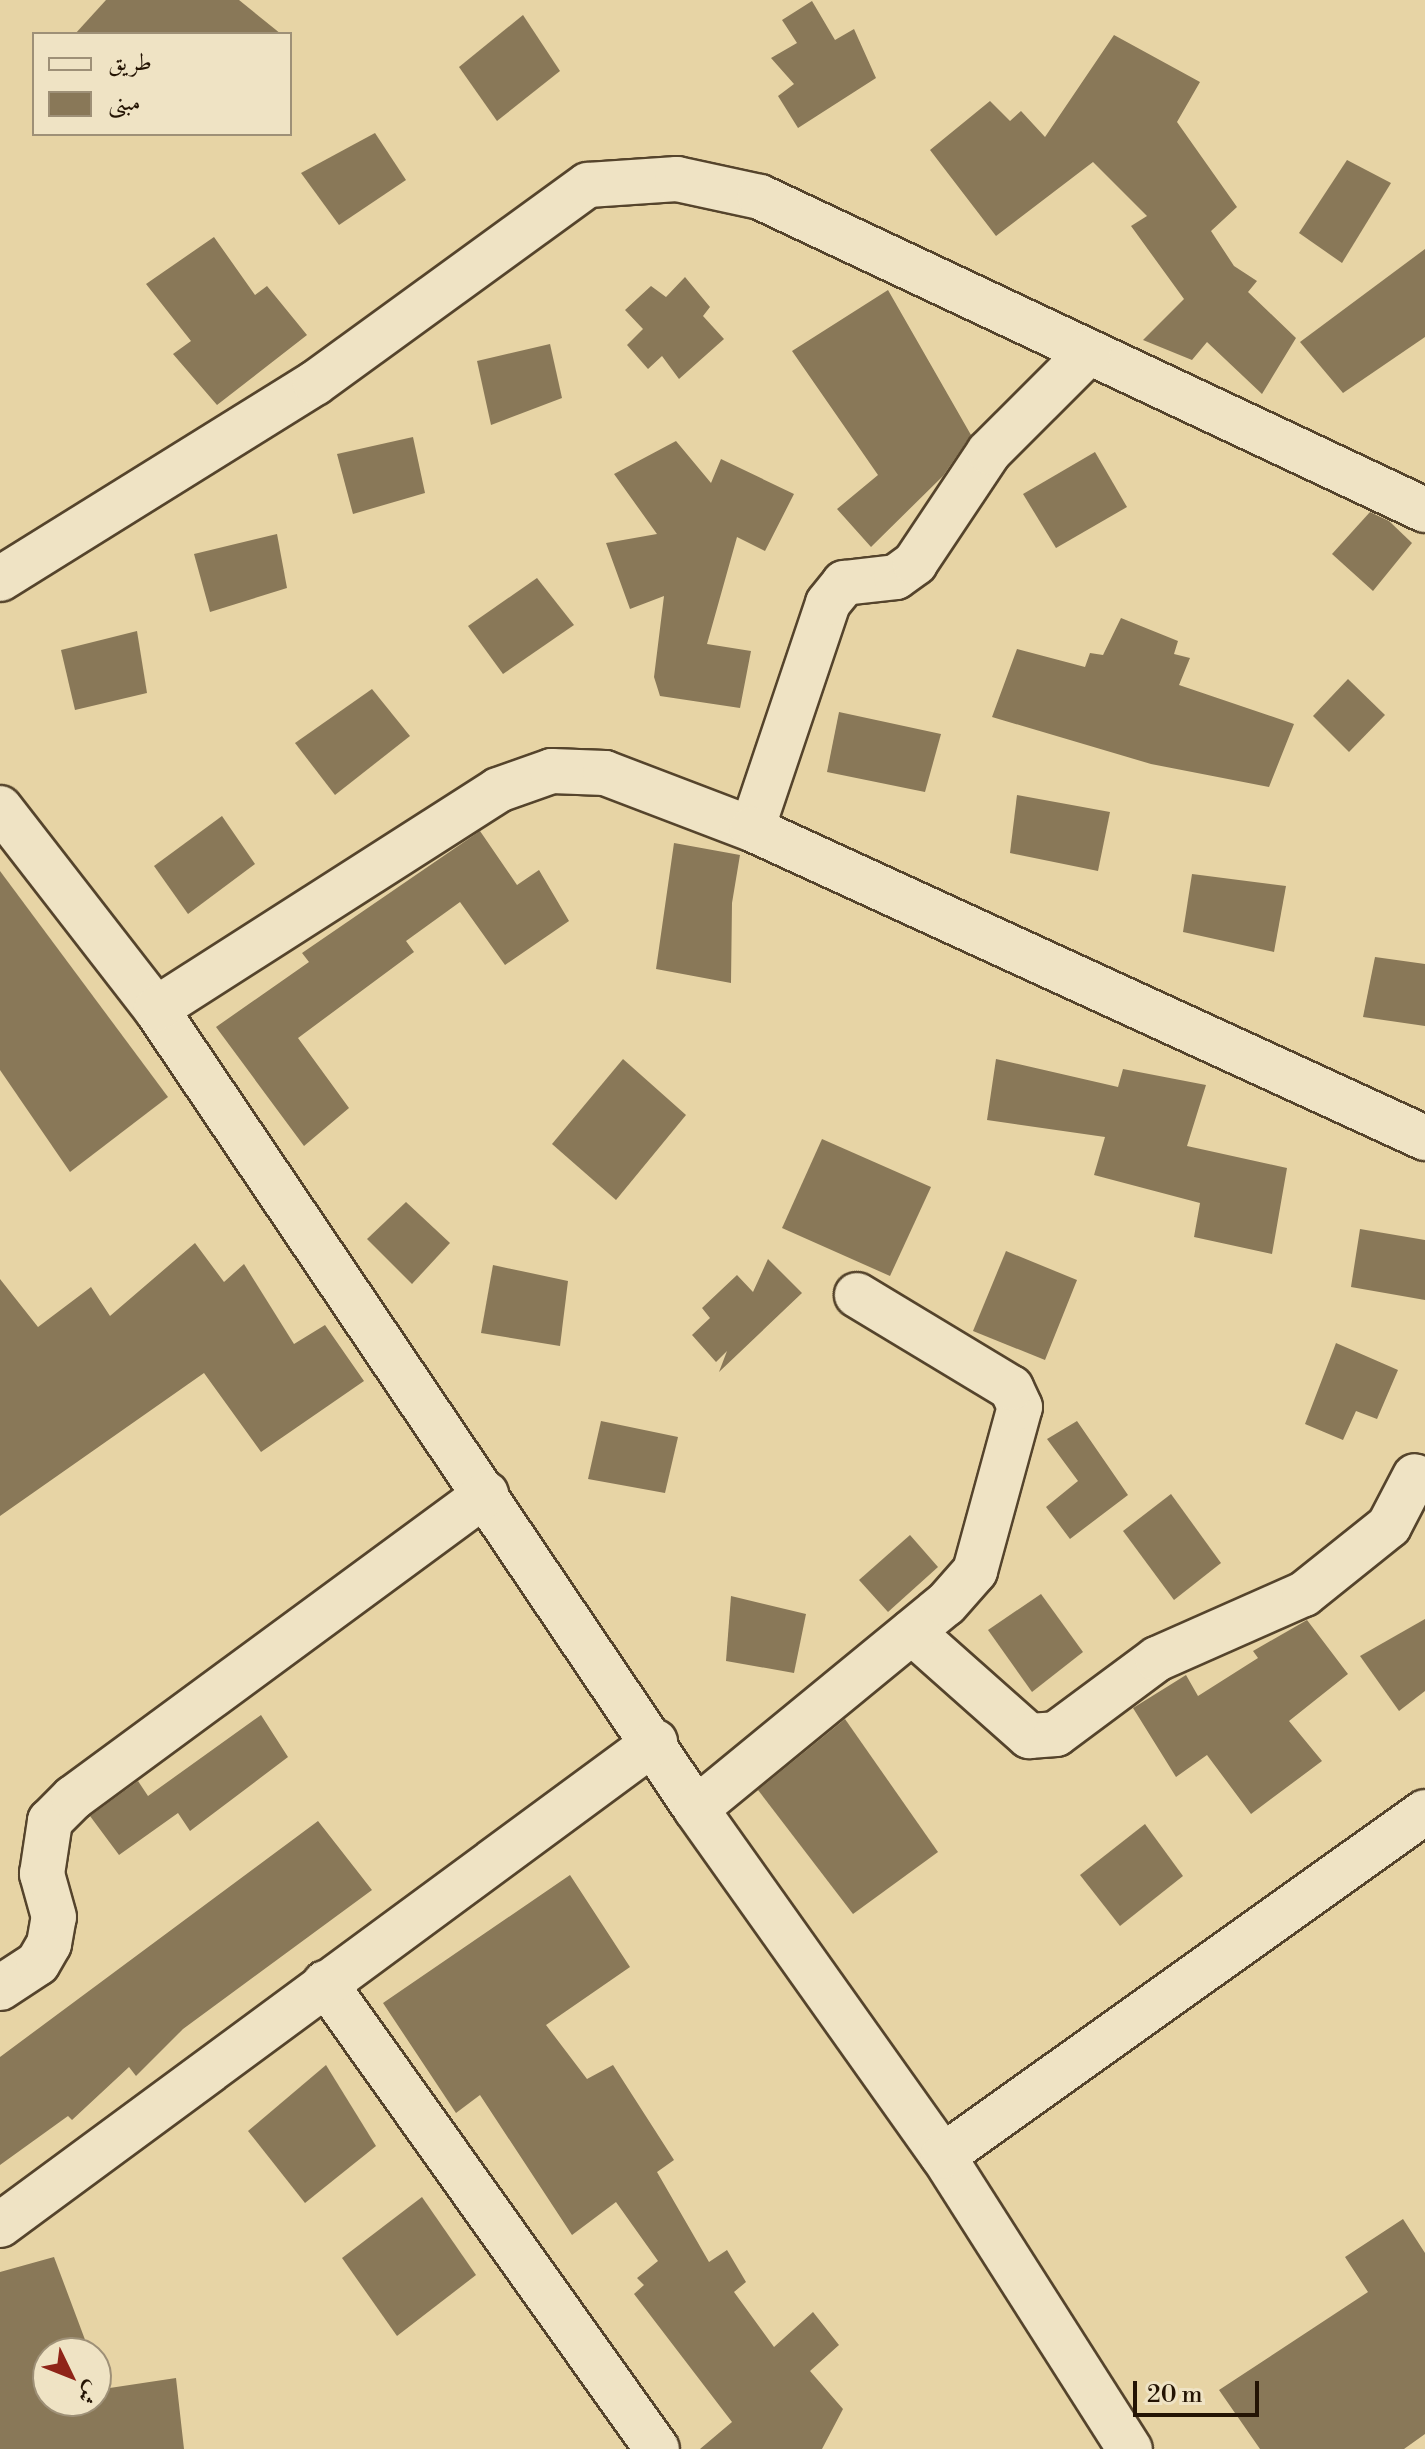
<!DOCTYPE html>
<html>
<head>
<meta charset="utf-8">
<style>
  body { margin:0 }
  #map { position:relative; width:1425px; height:2449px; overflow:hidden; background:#e7d4a5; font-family:"Libre Bodoni",Amiri,serif }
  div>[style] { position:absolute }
  .building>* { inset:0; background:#897858 }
  .roads { filter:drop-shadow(2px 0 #55442c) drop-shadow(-2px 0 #55442c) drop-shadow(0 2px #55442c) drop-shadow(0 -2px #55442c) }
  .minor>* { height:44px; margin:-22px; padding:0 22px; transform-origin:22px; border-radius:22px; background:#efe3c4 }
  span { translate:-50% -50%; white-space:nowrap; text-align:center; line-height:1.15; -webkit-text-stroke:6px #efe3c4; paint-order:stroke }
  .legend { position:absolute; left:32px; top:32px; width:260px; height:104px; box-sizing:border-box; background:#efe3c4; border:2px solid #9e9077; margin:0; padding:10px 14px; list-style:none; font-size:24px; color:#241404 }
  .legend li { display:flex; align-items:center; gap:16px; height:40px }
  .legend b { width:40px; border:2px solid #9e9077 }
  .north { position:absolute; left:32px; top:2337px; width:80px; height:80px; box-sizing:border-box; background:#efe3c4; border:2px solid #9e9077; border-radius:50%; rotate:133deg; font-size:22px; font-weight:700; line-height:32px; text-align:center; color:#241404 }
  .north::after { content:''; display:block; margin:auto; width:28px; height:36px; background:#8f2418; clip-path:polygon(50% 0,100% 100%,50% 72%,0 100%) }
  .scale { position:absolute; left:1133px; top:2381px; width:126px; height:36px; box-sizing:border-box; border:4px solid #241404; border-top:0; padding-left:10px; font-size:24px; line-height:28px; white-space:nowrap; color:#241404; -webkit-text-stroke:6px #efe3c4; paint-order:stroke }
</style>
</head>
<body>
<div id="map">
  <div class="building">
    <div style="clip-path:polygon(106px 0,239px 0,281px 34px,75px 34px)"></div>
    <div style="clip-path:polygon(812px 1px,835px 40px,854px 29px,876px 78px,798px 128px,778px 96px,794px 84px,771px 58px,797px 43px,782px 20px)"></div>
    <div style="clip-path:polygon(523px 15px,560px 71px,497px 121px,459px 67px)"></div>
    <div style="clip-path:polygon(1114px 35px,1200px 82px,1177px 122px,1237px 207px,1211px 231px,1234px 266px,1257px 281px,1248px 292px,1296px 338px,1262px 394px,1207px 342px,1192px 360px,1143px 340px,1184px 299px,1131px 226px,1147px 216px,1093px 162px,996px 236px,930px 150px,990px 101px,1010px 121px,1021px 111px,1045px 137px)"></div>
    <div style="clip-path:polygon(375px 133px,406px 180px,339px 225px,301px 173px)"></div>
    <div style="clip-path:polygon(1347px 160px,1391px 183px,1342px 263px,1299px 233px)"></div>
    <div style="clip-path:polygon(214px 237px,255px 295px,267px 286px,307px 335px,217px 405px,173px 354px,191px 341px,146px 284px)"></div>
    <div style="clip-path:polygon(1425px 249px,1425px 337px,1343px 393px,1300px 342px)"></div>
    <div style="clip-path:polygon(685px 277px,710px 307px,703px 316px,724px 339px,679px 379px,662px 356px,648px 369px,627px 345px,643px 329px,625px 310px,651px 286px,666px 297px)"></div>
    <div style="clip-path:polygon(888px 290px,971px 435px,943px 476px,871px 547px,837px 509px,878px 475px,792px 351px)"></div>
    <div style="clip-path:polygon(550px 344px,562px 398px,491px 425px,477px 361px)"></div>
    <div style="clip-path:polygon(413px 437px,425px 493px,353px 514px,337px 454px)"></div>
    <div style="clip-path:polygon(676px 441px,711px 483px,721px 459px,794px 494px,765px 551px,737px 537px,707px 644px,751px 651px,740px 708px,660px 696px,654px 677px,664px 596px,630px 609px,606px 543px,657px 534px,614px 474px)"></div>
    <div style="clip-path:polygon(1095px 452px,1127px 507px,1056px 548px,1023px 494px)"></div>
    <div style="clip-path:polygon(1370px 512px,1389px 521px,1412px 543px,1373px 591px,1332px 554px)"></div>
    <div style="clip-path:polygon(277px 534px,287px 588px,210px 612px,194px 554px)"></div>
    <div style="clip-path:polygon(537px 578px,574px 625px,503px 674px,468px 626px)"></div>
    <div style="clip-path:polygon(1121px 618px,1178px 641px,1174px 654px,1190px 658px,1179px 685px,1294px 724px,1269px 787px,1151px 764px,992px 717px,1017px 649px,1085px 667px,1090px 653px,1103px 655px)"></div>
    <div style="clip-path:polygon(137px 631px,147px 693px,75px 710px,61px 650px)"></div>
    <div style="clip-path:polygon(1348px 679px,1385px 715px,1349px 752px,1313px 716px)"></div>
    <div style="clip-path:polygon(372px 689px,410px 736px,335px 795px,295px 743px)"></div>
    <div style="clip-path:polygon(839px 712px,941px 734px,925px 792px,827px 772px)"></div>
    <div style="clip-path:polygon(1017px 795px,1110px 812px,1098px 871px,1010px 853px)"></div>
    <div style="clip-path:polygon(222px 816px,255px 864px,188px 914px,154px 866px)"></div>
    <div style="clip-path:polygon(480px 831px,517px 885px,539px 870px,569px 921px,505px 965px,460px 902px,406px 941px,414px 952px,298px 1038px,349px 1108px,304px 1146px,216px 1027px,309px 962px,302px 953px)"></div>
    <div style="clip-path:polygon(674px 843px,740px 855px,732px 903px,731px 983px,656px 969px)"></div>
    <div style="clip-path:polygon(0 871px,168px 1097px,70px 1172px,0 1070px)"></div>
    <div style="clip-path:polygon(1192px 874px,1286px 886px,1274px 952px,1183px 932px)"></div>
    <div style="clip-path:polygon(1375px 957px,1425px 964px,1425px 1026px,1363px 1017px)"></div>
    <div style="clip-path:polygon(623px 1059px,686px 1115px,616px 1200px,552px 1144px)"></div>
    <div style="clip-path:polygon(996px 1059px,1118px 1087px,1123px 1069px,1206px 1085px,1187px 1146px,1287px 1168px,1272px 1254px,1194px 1237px,1200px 1203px,1094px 1175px,1105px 1137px,987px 1120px)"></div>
    <div style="clip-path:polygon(822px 1139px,931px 1187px,890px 1276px,782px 1228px)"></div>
    <div style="clip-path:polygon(406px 1202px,450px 1243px,412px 1284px,367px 1239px)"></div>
    <div style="clip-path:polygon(1360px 1229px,1425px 1240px,1425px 1300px,1351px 1287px)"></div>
    <div style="clip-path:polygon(195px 1243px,224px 1282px,244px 1264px,294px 1344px,325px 1325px,364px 1381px,261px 1452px,204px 1373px,0 1516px,0 1279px,38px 1327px,91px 1287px,110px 1316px)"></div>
    <div style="clip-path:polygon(1006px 1251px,1077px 1280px,1045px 1360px,973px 1331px)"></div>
    <div style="clip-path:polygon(768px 1259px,802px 1293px,719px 1372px,727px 1351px,716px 1362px,692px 1335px,710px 1318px,702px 1308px,737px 1275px,753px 1292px)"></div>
    <div style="clip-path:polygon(493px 1265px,568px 1281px,560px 1346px,481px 1333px)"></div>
    <div style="clip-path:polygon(1336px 1343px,1398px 1370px,1377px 1419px,1356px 1411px,1343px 1440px,1305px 1424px)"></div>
    <div style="clip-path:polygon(601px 1421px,678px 1437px,665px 1493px,588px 1479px)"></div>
    <div style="clip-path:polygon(1077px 1421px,1128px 1495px,1070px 1539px,1046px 1507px,1078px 1481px,1047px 1439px)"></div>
    <div style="clip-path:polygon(1171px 1494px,1221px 1563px,1174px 1600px,1123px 1531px)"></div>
    <div style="clip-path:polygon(910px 1535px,938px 1567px,888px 1612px,859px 1580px)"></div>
    <div style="clip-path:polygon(1041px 1594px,1083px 1652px,1032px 1692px,988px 1630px)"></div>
    <div style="clip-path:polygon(731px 1596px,806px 1614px,794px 1673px,726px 1661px)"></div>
    <div style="clip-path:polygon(1425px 1619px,1425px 1691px,1399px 1711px,1360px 1656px)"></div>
    <div style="clip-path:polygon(1307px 1620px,1348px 1674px,1289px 1721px,1322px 1761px,1251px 1814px,1207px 1755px,1176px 1777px,1133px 1708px,1186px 1675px,1198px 1696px,1258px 1658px,1253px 1651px)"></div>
    <div style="clip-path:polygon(261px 1715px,288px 1757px,190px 1831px,178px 1813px,119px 1855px,90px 1816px,138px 1781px,148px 1796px)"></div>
    <div style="clip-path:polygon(845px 1719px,938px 1852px,853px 1914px,758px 1790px)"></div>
    <div style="clip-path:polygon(318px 1821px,372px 1890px,183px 2029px,136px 2076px,129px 2067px,72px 2120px,68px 2116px,0 2165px,0 2057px)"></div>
    <div style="clip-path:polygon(1145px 1824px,1183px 1876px,1120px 1926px,1080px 1875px)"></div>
    <div style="clip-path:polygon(570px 1875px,630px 1967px,546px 2025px,587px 2079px,613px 2065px,674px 2160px,657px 2172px,709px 2262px,727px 2250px,746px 2282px,734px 2292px,774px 2347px,813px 2312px,839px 2345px,810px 2371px,843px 2409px,822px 2449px,700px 2449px,732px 2422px,634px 2294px,644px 2285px,637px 2278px,658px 2261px,616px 2202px,572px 2235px,480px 2095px,456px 2113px,383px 2003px)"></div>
    <div style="clip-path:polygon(326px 2065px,376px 2146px,305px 2203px,248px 2131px)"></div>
    <div style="clip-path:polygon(422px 2197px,476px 2275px,397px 2336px,342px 2258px)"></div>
    <div style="clip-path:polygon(1403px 2219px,1425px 2253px,1425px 2434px,1404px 2449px,1260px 2449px,1219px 2390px,1368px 2292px,1345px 2257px)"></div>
    <div style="clip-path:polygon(54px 2257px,90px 2353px,48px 2353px,48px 2401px,96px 2401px,96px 2370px,103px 2389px,176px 2378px,184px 2449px,0 2449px,0 2272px)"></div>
  </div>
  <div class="roads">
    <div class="minor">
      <div style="left:0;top:579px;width:371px;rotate:-31.9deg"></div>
      <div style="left:315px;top:383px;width:337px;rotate:-36deg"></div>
      <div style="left:588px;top:185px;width:89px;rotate:-3.9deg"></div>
      <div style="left:677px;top:179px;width:85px;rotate:12.2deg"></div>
      <div style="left:760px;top:197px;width:735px;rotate:25.21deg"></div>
      <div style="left:0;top:808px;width:254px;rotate:52.2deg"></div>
      <div style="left:156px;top:1009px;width:965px;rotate:55.98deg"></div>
      <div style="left:696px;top:1809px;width:426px;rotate:54.6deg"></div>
      <div style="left:943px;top:2156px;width:348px;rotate:57.5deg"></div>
      <div style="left:752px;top:829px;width:238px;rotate:-71.4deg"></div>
      <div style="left:828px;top:603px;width:26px;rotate:-51deg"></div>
      <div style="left:844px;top:583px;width:52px;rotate:-6.6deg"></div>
      <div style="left:896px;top:577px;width:24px;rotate:-36deg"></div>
      <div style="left:915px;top:563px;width:133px;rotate:-56.3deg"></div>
      <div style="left:989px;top:452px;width:141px;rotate:-45deg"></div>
      <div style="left:156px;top:1009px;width:406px;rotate:-32.6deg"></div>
      <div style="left:498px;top:790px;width:57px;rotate:-19.4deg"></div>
      <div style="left:552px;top:771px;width:53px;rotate:2.2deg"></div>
      <div style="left:605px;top:773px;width:157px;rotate:20.9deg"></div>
      <div style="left:752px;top:829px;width:741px;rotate:24.66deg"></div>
      <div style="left:912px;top:1632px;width:157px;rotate:41.6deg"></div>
      <div style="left:1029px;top:1736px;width:27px;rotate:-4deg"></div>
      <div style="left:1056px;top:1734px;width:126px;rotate:-36.6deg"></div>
      <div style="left:1157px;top:1659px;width:161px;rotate:-23.9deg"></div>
      <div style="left:1304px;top:1594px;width:109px;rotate:-38.7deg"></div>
      <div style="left:1389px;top:1526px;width:56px;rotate:-62.5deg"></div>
      <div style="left:696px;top:1809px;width:323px;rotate:-39.4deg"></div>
      <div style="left:946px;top:1604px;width:44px;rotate:-48.7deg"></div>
      <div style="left:975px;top:1571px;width:170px;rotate:-74.7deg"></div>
      <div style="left:1020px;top:1407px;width:21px;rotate:-115deg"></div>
      <div style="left:1011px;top:1388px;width:180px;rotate:-148.9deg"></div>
      <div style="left:325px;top:1983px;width:572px;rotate:54.53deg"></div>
      <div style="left:0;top:1988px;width:45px;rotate:-33.3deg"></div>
      <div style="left:38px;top:1963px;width:22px;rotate:-60deg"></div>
      <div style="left:49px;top:1944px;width:27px;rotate:-80deg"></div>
      <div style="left:54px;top:1917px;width:45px;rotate:-105.6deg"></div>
      <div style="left:42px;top:1874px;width:54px;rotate:-81.4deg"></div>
      <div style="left:50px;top:1821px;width:33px;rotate:-45deg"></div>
      <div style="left:73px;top:1798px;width:513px;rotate:-36.36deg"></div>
      <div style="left:943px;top:2156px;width:592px;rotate:-35.52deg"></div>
      <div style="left:0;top:2225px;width:814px;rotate:-36.41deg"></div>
    </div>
  </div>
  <ul class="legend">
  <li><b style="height:10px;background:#efe3c4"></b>طريق</li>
  <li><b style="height:22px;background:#897858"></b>مبنى</li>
  </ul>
  <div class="north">ش</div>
  <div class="scale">20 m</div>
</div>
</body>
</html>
